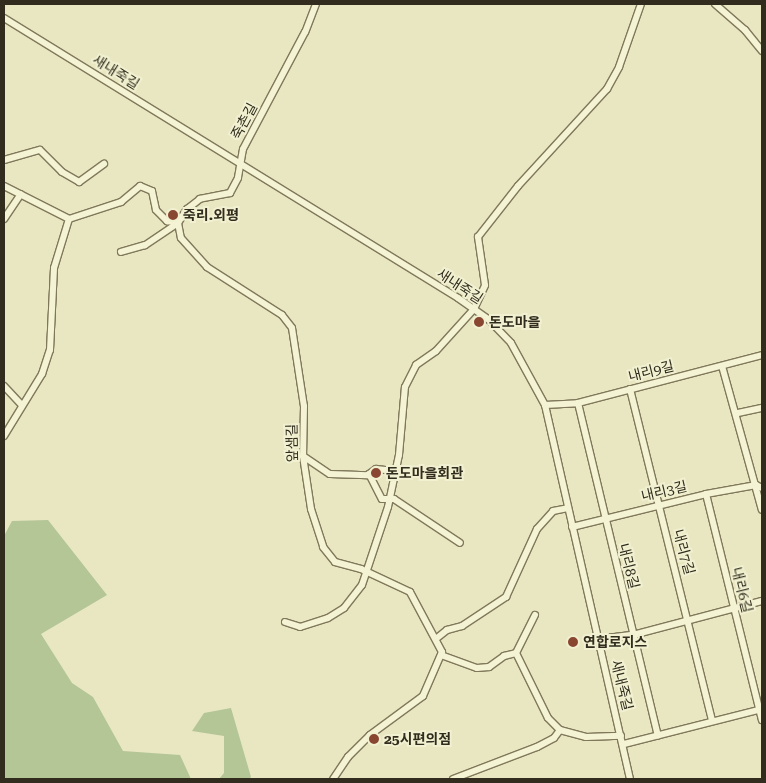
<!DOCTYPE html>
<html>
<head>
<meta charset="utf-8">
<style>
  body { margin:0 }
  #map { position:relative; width:766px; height:783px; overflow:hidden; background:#e8e7c1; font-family:"Roboto Serif","Noto Sans KR",serif }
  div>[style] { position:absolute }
  .green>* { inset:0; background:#b4c596 }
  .roads { filter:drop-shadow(1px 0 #80785b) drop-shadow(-1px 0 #80785b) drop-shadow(0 1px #80785b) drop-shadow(0 -1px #80785b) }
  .street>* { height:6px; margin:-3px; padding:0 3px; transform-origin:3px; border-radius:3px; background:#f4f3d3 }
  .dots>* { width:14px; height:14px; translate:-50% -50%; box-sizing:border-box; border:2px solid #f1f0d0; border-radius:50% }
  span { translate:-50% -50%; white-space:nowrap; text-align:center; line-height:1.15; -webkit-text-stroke:4px #f1f0d0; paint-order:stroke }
  .street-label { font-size:14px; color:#312c1d }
  .poi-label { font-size:14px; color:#312c1d; font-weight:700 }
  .left { translate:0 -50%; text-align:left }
  .frame { position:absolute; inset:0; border:5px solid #312c1d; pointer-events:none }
</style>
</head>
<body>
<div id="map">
  <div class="green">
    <div style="clip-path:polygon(48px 520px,107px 595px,41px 634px,72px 683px,93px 697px,123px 751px,180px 755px,191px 779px,4px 779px,4px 536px,12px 521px)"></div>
    <div style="clip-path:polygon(231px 708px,251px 777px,249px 779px,219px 779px,224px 773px,224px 736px,192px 731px,204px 713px)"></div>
  </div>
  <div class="roads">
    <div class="street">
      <div style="left:316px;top:4px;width:30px;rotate:111deg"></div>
      <div style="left:305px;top:32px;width:132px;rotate:117.9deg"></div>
      <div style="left:243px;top:149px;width:29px;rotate:100deg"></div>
      <div style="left:238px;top:178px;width:17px;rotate:118deg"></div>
      <div style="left:230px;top:193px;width:31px;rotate:169deg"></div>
      <div style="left:200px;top:199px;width:16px;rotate:142deg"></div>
      <div style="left:187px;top:209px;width:17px;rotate:123deg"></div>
      <div style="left:178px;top:223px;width:15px;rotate:79deg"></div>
      <div style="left:181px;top:238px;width:39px;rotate:48deg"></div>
      <div style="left:207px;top:267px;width:89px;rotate:32.6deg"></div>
      <div style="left:282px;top:315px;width:16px;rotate:52deg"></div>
      <div style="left:292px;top:328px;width:79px;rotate:81.3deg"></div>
      <div style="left:304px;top:406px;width:50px;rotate:91.1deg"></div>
      <div style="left:303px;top:456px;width:54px;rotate:81.4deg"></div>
      <div style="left:311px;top:509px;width:40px;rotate:72deg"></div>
      <div style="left:323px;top:547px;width:19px;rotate:51deg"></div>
      <div style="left:335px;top:562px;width:27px;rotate:15deg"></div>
      <div style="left:361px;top:569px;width:54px;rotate:25.1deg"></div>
      <div style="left:410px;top:592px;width:68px;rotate:61.9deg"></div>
      <div style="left:442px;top:652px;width:48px;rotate:113.4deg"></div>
      <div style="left:423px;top:696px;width:66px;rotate:143.7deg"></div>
      <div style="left:370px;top:735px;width:31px;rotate:135deg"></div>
      <div style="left:348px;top:757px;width:27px;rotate:124deg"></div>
      <div style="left:715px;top:4px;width:40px;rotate:41deg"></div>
      <div style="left:745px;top:30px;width:27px;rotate:51deg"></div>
      <div style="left:4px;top:18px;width:533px;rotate:31.66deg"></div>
      <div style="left:458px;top:298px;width:37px;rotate:35deg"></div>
      <div style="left:488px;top:319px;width:33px;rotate:46deg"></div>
      <div style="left:511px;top:343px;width:71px;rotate:61.3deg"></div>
      <div style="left:545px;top:405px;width:384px;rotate:77.2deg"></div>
      <div style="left:4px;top:160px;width:37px;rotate:-16deg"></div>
      <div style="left:40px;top:150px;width:31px;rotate:45deg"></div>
      <div style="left:62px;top:172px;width:20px;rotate:30deg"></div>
      <div style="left:79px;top:182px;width:31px;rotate:-36deg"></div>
      <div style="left:4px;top:186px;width:73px;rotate:26.9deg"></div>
      <div style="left:69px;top:219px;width:55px;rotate:-18.1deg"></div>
      <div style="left:121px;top:202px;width:25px;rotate:-40deg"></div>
      <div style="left:140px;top:186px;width:13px;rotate:23deg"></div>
      <div style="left:152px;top:191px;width:19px;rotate:78deg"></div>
      <div style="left:156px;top:210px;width:16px;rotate:45deg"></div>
      <div style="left:167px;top:221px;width:11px;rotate:10deg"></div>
      <div style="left:178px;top:223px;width:40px;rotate:146deg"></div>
      <div style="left:145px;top:245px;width:25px;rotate:164deg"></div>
      <div style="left:4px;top:219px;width:30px;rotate:-56deg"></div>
      <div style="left:722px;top:366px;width:149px;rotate:74.5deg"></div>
      <div style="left:4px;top:386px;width:26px;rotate:47deg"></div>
      <div style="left:630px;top:389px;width:342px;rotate:76.1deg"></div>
      <div style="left:578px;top:403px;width:342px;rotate:76.5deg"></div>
      <div style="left:545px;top:405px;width:33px;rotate:-3deg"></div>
      <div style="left:578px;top:403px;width:190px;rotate:-14.6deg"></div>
      <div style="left:738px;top:413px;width:25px;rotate:-12deg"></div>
      <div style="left:4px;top:436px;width:73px;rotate:-58.5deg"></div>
      <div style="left:42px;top:374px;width:25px;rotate:-72deg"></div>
      <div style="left:50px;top:350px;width:82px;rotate:-87.2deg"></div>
      <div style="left:54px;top:268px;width:51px;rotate:-73deg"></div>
      <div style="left:303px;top:456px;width:32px;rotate:34deg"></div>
      <div style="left:330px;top:474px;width:38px;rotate:2deg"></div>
      <div style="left:368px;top:475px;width:10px;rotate:-37deg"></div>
      <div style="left:376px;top:469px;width:19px;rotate:6deg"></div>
      <div style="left:369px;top:474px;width:28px;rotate:63deg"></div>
      <div style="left:382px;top:499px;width:12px"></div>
      <div style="left:394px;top:499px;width:79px;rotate:33.7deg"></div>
      <div style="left:706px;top:494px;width:233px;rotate:76.1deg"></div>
      <div style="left:572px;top:527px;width:138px;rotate:-13.8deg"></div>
      <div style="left:706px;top:494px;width:51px;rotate:-10.2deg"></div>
      <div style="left:756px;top:485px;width:7px;rotate:27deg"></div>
      <div style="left:535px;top:615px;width:42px;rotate:116.6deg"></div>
      <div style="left:516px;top:653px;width:72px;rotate:63.8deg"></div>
      <div style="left:548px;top:718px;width:17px;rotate:45deg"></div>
      <div style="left:560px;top:730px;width:27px;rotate:15deg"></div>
      <div style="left:586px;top:737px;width:35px;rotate:-2deg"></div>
      <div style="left:285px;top:622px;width:16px;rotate:18deg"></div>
      <div style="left:300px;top:627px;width:29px;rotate:-18deg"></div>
      <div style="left:328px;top:618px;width:19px;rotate:-32deg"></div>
      <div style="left:344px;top:608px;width:29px;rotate:-52deg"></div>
      <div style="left:362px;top:585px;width:82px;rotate:-71.6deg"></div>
      <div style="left:388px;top:507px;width:53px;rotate:-78.1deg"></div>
      <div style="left:399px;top:455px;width:68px;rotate:-85deg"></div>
      <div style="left:405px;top:387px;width:25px;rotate:-63deg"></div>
      <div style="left:416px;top:365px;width:24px;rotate:-35deg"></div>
      <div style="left:436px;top:351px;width:57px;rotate:-47.9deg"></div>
      <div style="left:474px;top:309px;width:26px;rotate:-65deg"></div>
      <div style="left:485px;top:285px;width:49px;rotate:-98.3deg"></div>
      <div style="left:478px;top:237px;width:65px;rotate:-51.9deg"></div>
      <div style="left:518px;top:186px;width:132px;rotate:-47.5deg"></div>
      <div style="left:607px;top:89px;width:25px;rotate:-61deg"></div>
      <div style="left:619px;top:67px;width:67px;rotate:-70.8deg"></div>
      <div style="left:437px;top:638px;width:13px;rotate:-39deg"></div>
      <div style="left:447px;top:630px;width:16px;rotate:-15deg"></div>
      <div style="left:462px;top:626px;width:53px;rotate:-33.4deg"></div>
      <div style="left:506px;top:597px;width:75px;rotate:-65.5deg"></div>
      <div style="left:537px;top:529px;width:24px;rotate:-48deg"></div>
      <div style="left:553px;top:511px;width:15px;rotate:-11deg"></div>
      <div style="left:598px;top:639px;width:35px;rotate:-7deg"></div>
      <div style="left:633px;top:635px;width:133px;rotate:-14.8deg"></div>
      <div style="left:441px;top:655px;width:38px;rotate:20deg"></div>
      <div style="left:477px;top:668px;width:12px;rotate:-5deg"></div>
      <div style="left:489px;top:667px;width:19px;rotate:-36deg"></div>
      <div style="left:504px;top:656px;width:12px;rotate:-14deg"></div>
      <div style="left:624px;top:744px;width:142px;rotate:-14.2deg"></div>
      <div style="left:453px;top:779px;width:90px;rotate:-20.9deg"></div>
      <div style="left:537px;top:747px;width:19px;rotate:-28deg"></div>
      <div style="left:554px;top:738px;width:10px;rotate:-53deg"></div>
    </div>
  </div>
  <div class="dots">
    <div style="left:173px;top:215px;background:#894631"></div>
    <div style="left:479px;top:322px;background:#894631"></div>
    <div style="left:376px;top:473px;background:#894631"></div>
    <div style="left:573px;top:642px;background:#894631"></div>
    <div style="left:374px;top:739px;background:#894631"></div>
  </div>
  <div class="street-label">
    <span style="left:116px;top:72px;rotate:32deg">새내죽길</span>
    <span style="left:244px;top:121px;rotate:-62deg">죽촌길</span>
    <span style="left:460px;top:286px;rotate:33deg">새내죽길</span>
    <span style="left:651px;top:371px;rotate:-14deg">내리9길</span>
    <span style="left:292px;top:443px;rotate:-91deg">앞샘길</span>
    <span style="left:664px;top:491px;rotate:-13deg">내리3길</span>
    <span style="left:684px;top:552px;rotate:75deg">내리7길</span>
    <span style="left:629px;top:566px;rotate:76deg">내리8길</span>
    <span style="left:742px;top:590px;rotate:76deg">내리6길</span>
    <span style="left:622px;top:685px;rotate:76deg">새내죽길</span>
  </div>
  <div class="poi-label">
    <span class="left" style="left:183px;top:215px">죽리.외평</span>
    <span class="left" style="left:489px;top:322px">돈도마을</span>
    <span class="left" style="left:386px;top:473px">돈도마을회관</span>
    <span class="left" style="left:583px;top:642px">연합로지스</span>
    <span class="left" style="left:384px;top:739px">25시편의점</span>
  </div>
  <div class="frame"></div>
</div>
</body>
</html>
